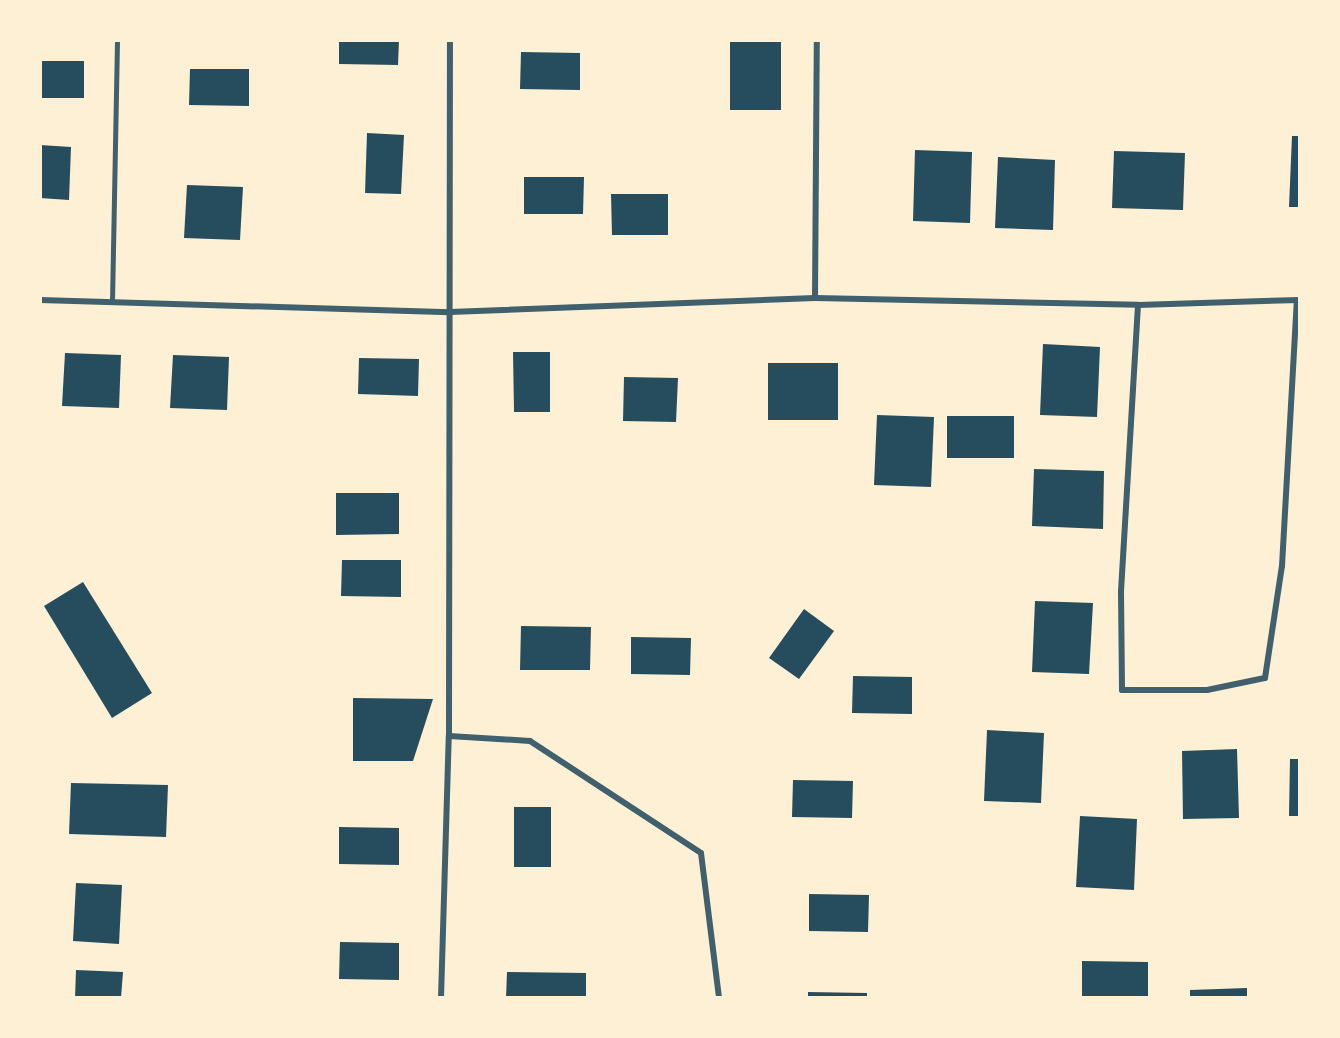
<!DOCTYPE html>
<html>
<head>
<meta charset="utf-8">
<style>
  body { margin:0 }
  #map { position:relative; width:1340px; height:1038px; overflow:hidden; background:#fdf0d5; font-family:"PT Sans",sans-serif }
  div>[style] { position:absolute }
  .building>* { inset:0; background:#264d5e }
  .service>* { height:4.5px; margin:-2.25px; padding:0 2.25px; transform-origin:2.25px; border-radius:2.25px; background:#3f606c }
  .minor>* { height:6px; margin:-3px; padding:0 3px; transform-origin:3px; border-radius:3px; background:#3f606c }
  span { translate:-50% -50%; white-space:nowrap; text-align:center; line-height:1.15; -webkit-text-stroke:6px #fdf0d5; paint-order:stroke }
  .frame { position:absolute; inset:0; border:42px solid #fdf0d5; pointer-events:none }
</style>
</head>
<body>
<div id="map">
  <div class="building">
    <div style="clip-path:polygon(339px 40px,399px 40px,398px 65px,339px 64px)"></div>
    <div style="clip-path:polygon(730px 40px,781px 40px,781px 110px,730px 110px)"></div>
    <div style="clip-path:polygon(521px 52px,580px 53px,580px 90px,520px 89px)"></div>
    <div style="clip-path:polygon(40px 61px,84px 61px,84px 98px,40px 98px)"></div>
    <div style="clip-path:polygon(190px 69px,249px 69px,249px 106px,189px 105px)"></div>
    <div style="clip-path:polygon(367px 133px,404px 135px,401px 194px,365px 193px)"></div>
    <div style="clip-path:polygon(1292px 136px,1300px 136px,1300px 207px,1289px 207px)"></div>
    <div style="clip-path:polygon(40px 145px,71px 147px,69px 200px,40px 198px)"></div>
    <div style="clip-path:polygon(915px 150px,972px 152px,970px 223px,913px 221px)"></div>
    <div style="clip-path:polygon(1114px 151px,1185px 153px,1183px 210px,1112px 208px)"></div>
    <div style="clip-path:polygon(998px 157px,1055px 160px,1053px 230px,995px 228px)"></div>
    <div style="clip-path:polygon(524px 177px,584px 177px,583px 214px,524px 214px)"></div>
    <div style="clip-path:polygon(187px 185px,243px 187px,240px 240px,184px 238px)"></div>
    <div style="clip-path:polygon(611px 194px,668px 194px,668px 235px,612px 235px)"></div>
    <div style="clip-path:polygon(1043px 344px,1100px 347px,1097px 417px,1040px 415px)"></div>
    <div style="clip-path:polygon(513px 352px,550px 352px,550px 412px,514px 412px)"></div>
    <div style="clip-path:polygon(65px 353px,121px 355px,119px 408px,62px 406px)"></div>
    <div style="clip-path:polygon(173px 355px,229px 357px,227px 410px,170px 408px)"></div>
    <div style="clip-path:polygon(359px 358px,419px 359px,418px 396px,358px 394px)"></div>
    <div style="clip-path:polygon(768px 363px,838px 363px,838px 420px,768px 420px)"></div>
    <div style="clip-path:polygon(624px 377px,678px 378px,676px 422px,623px 421px)"></div>
    <div style="clip-path:polygon(877px 415px,934px 417px,931px 487px,874px 485px)"></div>
    <div style="clip-path:polygon(947px 416px,1014px 416px,1014px 458px,947px 458px)"></div>
    <div style="clip-path:polygon(1034px 469px,1104px 471px,1103px 529px,1032px 526px)"></div>
    <div style="clip-path:polygon(336px 493px,399px 493px,399px 534px,336px 535px)"></div>
    <div style="clip-path:polygon(342px 560px,401px 560px,401px 597px,341px 596px)"></div>
    <div style="clip-path:polygon(83px 582px,152px 693px,112px 718px,44px 606px)"></div>
    <div style="clip-path:polygon(1035px 601px,1093px 603px,1089px 674px,1032px 672px)"></div>
    <div style="clip-path:polygon(804px 609px,834px 631px,799px 679px,769px 658px)"></div>
    <div style="clip-path:polygon(521px 626px,591px 627px,590px 670px,520px 670px)"></div>
    <div style="clip-path:polygon(631px 637px,691px 638px,690px 675px,631px 674px)"></div>
    <div style="clip-path:polygon(853px 676px,912px 677px,912px 714px,852px 713px)"></div>
    <div style="clip-path:polygon(353px 698px,433px 699px,413px 761px,353px 761px)"></div>
    <div style="clip-path:polygon(987px 730px,1044px 733px,1041px 803px,984px 801px)"></div>
    <div style="clip-path:polygon(1237px 749px,1239px 818px,1183px 819px,1182px 751px)"></div>
    <div style="clip-path:polygon(1290px 759px,1300px 759px,1300px 816px,1289px 816px)"></div>
    <div style="clip-path:polygon(793px 780px,853px 781px,852px 818px,792px 817px)"></div>
    <div style="clip-path:polygon(71px 783px,168px 785px,166px 837px,69px 834px)"></div>
    <div style="clip-path:polygon(514px 807px,551px 807px,551px 867px,514px 867px)"></div>
    <div style="clip-path:polygon(1080px 816px,1137px 819px,1134px 890px,1076px 887px)"></div>
    <div style="clip-path:polygon(339px 827px,399px 828px,399px 865px,339px 864px)"></div>
    <div style="clip-path:polygon(76px 883px,122px 885px,119px 944px,73px 941px)"></div>
    <div style="clip-path:polygon(809px 894px,869px 895px,868px 932px,809px 931px)"></div>
    <div style="clip-path:polygon(340px 942px,399px 943px,399px 980px,339px 979px)"></div>
    <div style="clip-path:polygon(1082px 961px,1148px 962px,1148px 998px,1082px 998px)"></div>
    <div style="clip-path:polygon(76px 970px,123px 972px,121px 998px,75px 998px)"></div>
    <div style="clip-path:polygon(507px 972px,586px 973px,586px 998px,506px 998px)"></div>
    <div style="clip-path:polygon(1247px 988px,1247px 998px,1190px 998px,1190px 990px)"></div>
    <div style="clip-path:polygon(808px 992px,867px 993px,867px 998px,808px 998px)"></div>
  </div>
  <div class="service">
    <div style="left:112px;top:302px;width:262px;rotate:-88.9deg"></div>
  </div>
  <div class="minor">
    <div style="left:815px;top:298px;width:258px;rotate:-89.6deg"></div>
    <div style="left:40px;top:300px;width:410px;rotate:1.7deg"></div>
    <div style="left:450px;top:312px;width:365px;rotate:-2.2deg"></div>
    <div style="left:815px;top:298px;width:323px;rotate:1.2deg"></div>
    <div style="left:1138px;top:305px;width:162px;rotate:-1.8deg"></div>
    <div style="left:1138px;top:305px;width:288px;rotate:93.4deg"></div>
    <div style="left:1121px;top:592px;width:98px;rotate:89.4deg"></div>
    <div style="left:1122px;top:690px;width:85px"></div>
    <div style="left:1207px;top:690px;width:59px;rotate:-11.7deg"></div>
    <div style="left:1265px;top:678px;width:113px;rotate:-81.4deg"></div>
    <div style="left:1282px;top:566px;width:266px;rotate:-86.8deg"></div>
    <div style="left:449px;top:736px;width:81px;rotate:3.5deg"></div>
    <div style="left:530px;top:741px;width:204px;rotate:33.2deg"></div>
    <div style="left:701px;top:853px;width:146px;rotate:82.9deg"></div>
    <div style="left:441px;top:998px;width:262px;rotate:-88.3deg"></div>
    <div style="left:449px;top:736px;width:696px;rotate:-89.92deg"></div>
  </div>
  <div class="frame"></div>
</div>
</body>
</html>
